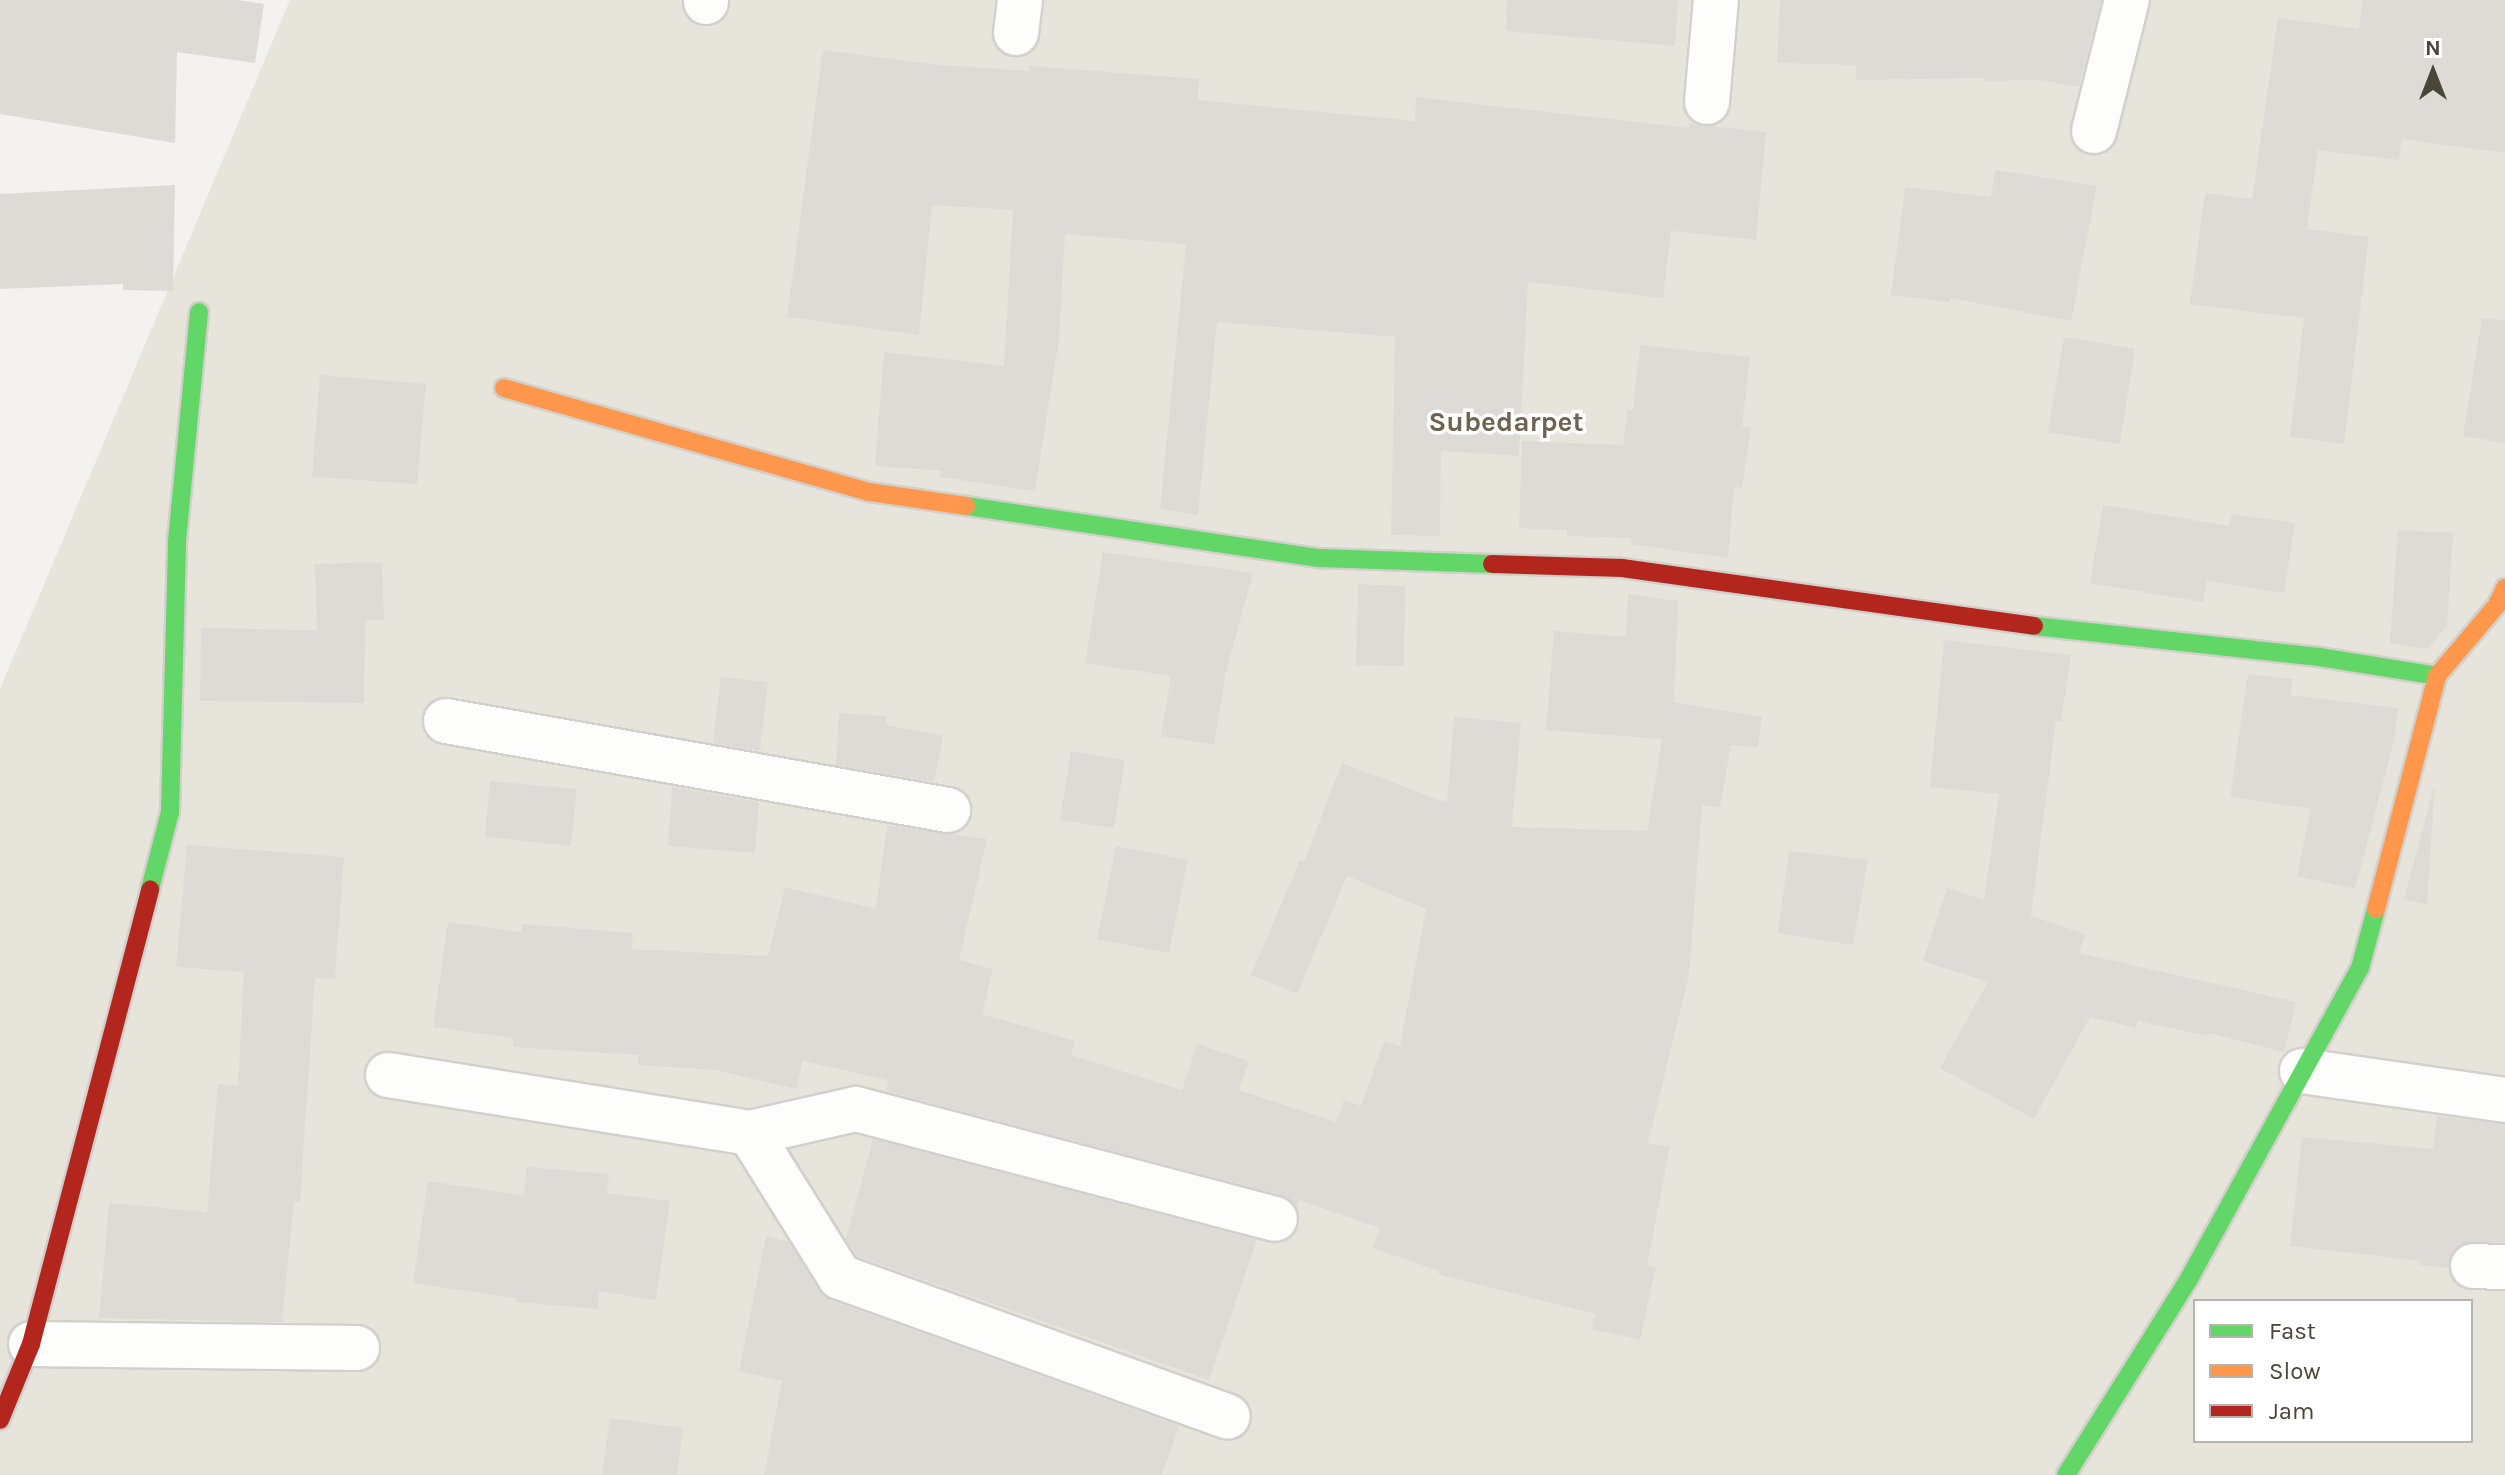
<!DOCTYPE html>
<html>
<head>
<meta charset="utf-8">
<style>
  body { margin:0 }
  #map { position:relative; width:2505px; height:1475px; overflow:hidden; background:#f4f2ee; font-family:Karla,sans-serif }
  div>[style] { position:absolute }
  .residential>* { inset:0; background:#e7e4dc }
  .building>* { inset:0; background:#dedbd6 }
  .roads { filter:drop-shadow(2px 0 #d2d0cb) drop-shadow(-2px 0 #d2d0cb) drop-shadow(0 2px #d2d0cb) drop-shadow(0 -2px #d2d0cb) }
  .street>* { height:44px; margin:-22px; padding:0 22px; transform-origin:22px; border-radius:22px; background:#fdfdfc }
  .fast>* { height:18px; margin:-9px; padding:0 9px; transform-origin:9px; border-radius:9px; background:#63d668 }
  .slow>* { height:18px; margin:-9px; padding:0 9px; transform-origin:9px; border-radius:9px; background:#ff974d }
  .jam>* { height:18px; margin:-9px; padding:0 9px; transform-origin:9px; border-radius:9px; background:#b3261e }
  span { translate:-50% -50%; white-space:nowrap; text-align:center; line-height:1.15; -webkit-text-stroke:7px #fff; paint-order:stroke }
  .quarter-label { font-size:28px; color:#6e6250; font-weight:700 }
  .legend { position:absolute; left:2193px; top:1299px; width:280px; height:144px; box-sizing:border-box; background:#fff; border:2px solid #b7b4b0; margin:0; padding:10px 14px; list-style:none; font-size:24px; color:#4b4439 }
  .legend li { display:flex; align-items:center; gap:16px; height:40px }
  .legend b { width:40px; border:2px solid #b7b4b0 }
  .north { position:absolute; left:2393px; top:32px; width:80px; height:80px; -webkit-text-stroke:6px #fff; paint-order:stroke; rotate:0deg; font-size:22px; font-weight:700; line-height:32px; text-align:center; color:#4b4439 }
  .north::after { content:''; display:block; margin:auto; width:28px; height:36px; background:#4b4439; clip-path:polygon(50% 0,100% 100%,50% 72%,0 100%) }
</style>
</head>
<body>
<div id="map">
  <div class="residential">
    <div style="clip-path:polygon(evenodd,290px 0,2505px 0,2505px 1475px,0 1475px,0 689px,290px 0,2195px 1301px,2471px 1301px,2471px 1441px,2195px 1441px,2195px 1301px)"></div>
  </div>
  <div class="building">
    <div style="clip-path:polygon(0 0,237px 0,264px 4px,255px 63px,177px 52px,175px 143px,0 114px)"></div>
    <div style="clip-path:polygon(1507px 0,1678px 0,1675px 46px,1506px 31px)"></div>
    <div style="clip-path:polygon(1780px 0,2101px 0,2079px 87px,2041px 80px,1984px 81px,1984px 78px,1856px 80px,1856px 65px,1777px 63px)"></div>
    <div style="clip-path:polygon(2363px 0,2505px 0,2505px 153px,2402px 139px,2399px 160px,2318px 150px,2307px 229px,2369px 237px,2344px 444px,2290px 437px,2304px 318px,2190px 304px,2205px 193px,2252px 199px,2278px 18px,2359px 29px)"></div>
    <div style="clip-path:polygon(823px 50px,939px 65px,1029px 71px,1029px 66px,1199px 79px,1198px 100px,1415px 121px,1416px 97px,1689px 128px,1689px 124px,1766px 132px,1756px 240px,1671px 231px,1663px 298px,1528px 282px,1519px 456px,1441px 451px,1440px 536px,1391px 535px,1395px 337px,1217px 322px,1198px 515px,1160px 509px,1186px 244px,1065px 234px,1059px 339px,1035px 491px,940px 477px,941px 471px,875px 466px,884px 352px,1004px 366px,1013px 210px,932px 205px,919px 335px,787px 317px)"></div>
    <div style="clip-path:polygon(1995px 170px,2097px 186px,2071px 321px,1950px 298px,1950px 302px,1891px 295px,1905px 187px,1991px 197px)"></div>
    <div style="clip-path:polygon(175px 185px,173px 291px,123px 290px,123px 284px,0 289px,0 194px)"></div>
    <div style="clip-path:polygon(2482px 318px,2505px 320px,2505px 443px,2463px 436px)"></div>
    <div style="clip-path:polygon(2064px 337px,2135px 349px,2120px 444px,2048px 432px)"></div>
    <div style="clip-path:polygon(1640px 345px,1750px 357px,1742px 426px,1751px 427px,1742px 488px,1734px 487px,1728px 558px,1631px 544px,1632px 538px,1567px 536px,1567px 530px,1519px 528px,1522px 441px,1623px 445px,1628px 409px,1633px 410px)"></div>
    <div style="clip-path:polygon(320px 375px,426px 384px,417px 484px,312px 477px)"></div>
    <div style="clip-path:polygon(2103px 505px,2229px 526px,2231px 514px,2295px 523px,2284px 593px,2207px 581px,2203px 602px,2090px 583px)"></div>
    <div style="clip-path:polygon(2398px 530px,2453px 533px,2447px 626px,2427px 649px,2390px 643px)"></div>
    <div style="clip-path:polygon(1103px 552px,1253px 573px,1226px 672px,1214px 745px,1161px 736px,1171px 676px,1085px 663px)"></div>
    <div style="clip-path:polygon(382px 562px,384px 620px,365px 620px,364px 703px,200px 701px,201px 628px,317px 630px,315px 564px)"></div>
    <div style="clip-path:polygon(1358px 584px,1405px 586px,1404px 666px,1356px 665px)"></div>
    <div style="clip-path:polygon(1628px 594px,1678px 601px,1674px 702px,1762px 717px,1758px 747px,1731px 745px,1720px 808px,1702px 805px,1689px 975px,1648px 1143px,1670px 1147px,1647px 1265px,1656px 1267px,1640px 1340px,1591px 1329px,1595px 1314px,1438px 1274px,1439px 1271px,1373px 1248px,1380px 1228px,1299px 1200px,1297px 1208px,1281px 1195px,886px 1091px,888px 1080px,803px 1061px,796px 1089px,716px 1070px,638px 1065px,638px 1055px,513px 1047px,513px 1038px,433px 1027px,448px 922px,521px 932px,522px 924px,633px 933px,632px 949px,768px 956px,785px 887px,876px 909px,887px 825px,987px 839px,959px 960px,993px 969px,982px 1014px,1075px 1041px,1071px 1055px,1182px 1090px,1197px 1044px,1249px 1061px,1239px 1090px,1336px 1122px,1344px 1100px,1361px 1106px,1384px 1041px,1400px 1046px,1426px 909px,1347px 876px,1297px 994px,1251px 975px,1300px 860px,1304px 862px,1342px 763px,1447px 803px,1454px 717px,1521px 723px,1512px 827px,1647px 831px,1662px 739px,1546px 730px,1554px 631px,1626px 637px)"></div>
    <div style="clip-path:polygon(1944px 640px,2071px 655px,2061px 722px,2056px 721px,2031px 916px,2085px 934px,2079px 953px,2296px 1002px,2284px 1052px,2209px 1033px,2208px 1036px,2138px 1021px,2136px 1028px,2090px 1017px,2034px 1119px,1940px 1068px,1988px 982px,1923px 961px,1947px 888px,1984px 900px,1999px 794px,1930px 787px)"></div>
    <div style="clip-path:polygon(2248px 674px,2293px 679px,2290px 695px,2398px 708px,2394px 741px,2355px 889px,2297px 876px,2311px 809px,2230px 797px)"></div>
    <div style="clip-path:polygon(721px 677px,768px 682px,760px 751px,713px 743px)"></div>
    <div style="clip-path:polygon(839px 713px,886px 716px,886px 725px,943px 736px,934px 782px,836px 765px)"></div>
    <div style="clip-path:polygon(1071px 751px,1125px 760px,1114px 828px,1060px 820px)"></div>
    <div style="clip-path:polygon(490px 781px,577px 789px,571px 846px,485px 837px)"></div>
    <div style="clip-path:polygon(672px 787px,759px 802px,755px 853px,668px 846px)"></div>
    <div style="clip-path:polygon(2434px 787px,2435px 787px,2427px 904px,2404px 899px)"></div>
    <div style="clip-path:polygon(187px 845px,344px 857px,335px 979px,315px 978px,300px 1202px,294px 1201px,282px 1322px,99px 1318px,109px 1203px,207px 1212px,218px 1084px,238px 1086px,244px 972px,176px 967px)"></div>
    <div style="clip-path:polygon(1116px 846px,1188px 860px,1169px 953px,1097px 939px)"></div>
    <div style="clip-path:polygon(1789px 851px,1868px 860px,1853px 945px,1778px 933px)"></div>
    <div style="clip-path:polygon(2437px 1116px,2505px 1124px,2505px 1242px,2462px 1244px,2451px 1254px,2449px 1268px,2420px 1265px,2421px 1261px,2290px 1246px,2302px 1137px,2433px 1149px)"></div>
    <div style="clip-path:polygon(873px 1139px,1257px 1240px,1209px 1380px,857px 1256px,846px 1239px)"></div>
    <div style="clip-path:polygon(527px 1167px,609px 1174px,607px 1193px,670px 1201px,656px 1300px,599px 1291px,598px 1309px,516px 1302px,516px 1298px,413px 1283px,428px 1181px,524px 1196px)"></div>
    <div style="clip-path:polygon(766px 1236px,788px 1241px,819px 1290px,832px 1301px,1179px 1426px,1162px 1475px,764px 1475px,782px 1381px,739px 1371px)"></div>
    <div style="clip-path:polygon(610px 1418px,683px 1428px,677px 1475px,602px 1475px)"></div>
  </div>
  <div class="roads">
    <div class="street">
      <div style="left:706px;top:0;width:2px;rotate:90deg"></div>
      <div style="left:1016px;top:33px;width:33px;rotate:-83deg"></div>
      <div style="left:1707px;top:102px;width:102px;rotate:-85deg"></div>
      <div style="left:2094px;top:131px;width:135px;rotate:-75.9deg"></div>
      <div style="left:446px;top:721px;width:510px;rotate:10.05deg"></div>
      <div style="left:2302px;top:1071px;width:205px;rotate:8.1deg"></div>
      <div style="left:388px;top:1075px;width:367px;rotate:9.1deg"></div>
      <div style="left:750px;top:1133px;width:170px;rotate:58deg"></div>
      <div style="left:840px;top:1277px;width:412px;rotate:19.8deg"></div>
      <div style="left:750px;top:1133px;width:109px;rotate:-12.8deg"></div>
      <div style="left:856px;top:1109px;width:433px;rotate:14.7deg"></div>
      <div style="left:2473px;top:1266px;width:32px;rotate:2deg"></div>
      <div style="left:31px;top:1344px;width:326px;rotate:0.7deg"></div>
    </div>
    <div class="fast">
      <div style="left:966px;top:506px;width:358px;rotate:8.4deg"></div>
      <div style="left:1320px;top:558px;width:172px;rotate:2deg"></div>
      <div style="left:2034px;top:626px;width:287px;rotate:6.2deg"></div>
      <div style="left:2319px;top:657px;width:120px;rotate:9.1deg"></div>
      <div style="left:150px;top:889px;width:80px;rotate:-75.4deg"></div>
      <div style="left:170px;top:812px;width:271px;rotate:-88.5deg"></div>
      <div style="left:177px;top:541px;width:230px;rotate:-84.5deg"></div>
      <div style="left:2066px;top:1475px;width:234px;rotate:-57.9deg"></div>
      <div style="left:2190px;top:1277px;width:353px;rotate:-61.2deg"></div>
      <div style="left:2360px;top:968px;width:61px;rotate:-74.8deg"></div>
    </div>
    <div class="slow">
      <div style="left:504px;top:388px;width:380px;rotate:15.9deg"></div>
      <div style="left:869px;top:492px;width:98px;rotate:8.2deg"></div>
      <div style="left:2376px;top:909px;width:241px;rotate:-75.3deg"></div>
      <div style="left:2437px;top:676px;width:93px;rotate:-49.8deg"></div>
      <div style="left:2497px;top:605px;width:19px;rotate:-65deg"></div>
    </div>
    <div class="jam">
      <div style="left:1492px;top:564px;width:130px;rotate:1.8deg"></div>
      <div style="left:1622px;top:568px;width:416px;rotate:8deg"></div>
      <div style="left:0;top:1420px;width:82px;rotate:-67.8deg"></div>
      <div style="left:31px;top:1344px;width:470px;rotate:-75.3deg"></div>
    </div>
  </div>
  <div class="quarter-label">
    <span style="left:1506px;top:422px">Subedarpet</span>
  </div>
  <ul class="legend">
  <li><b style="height:10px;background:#63d668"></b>Fast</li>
  <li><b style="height:10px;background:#ff974d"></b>Slow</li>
  <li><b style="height:10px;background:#b3261e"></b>Jam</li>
  </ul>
  <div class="north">N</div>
</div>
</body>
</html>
